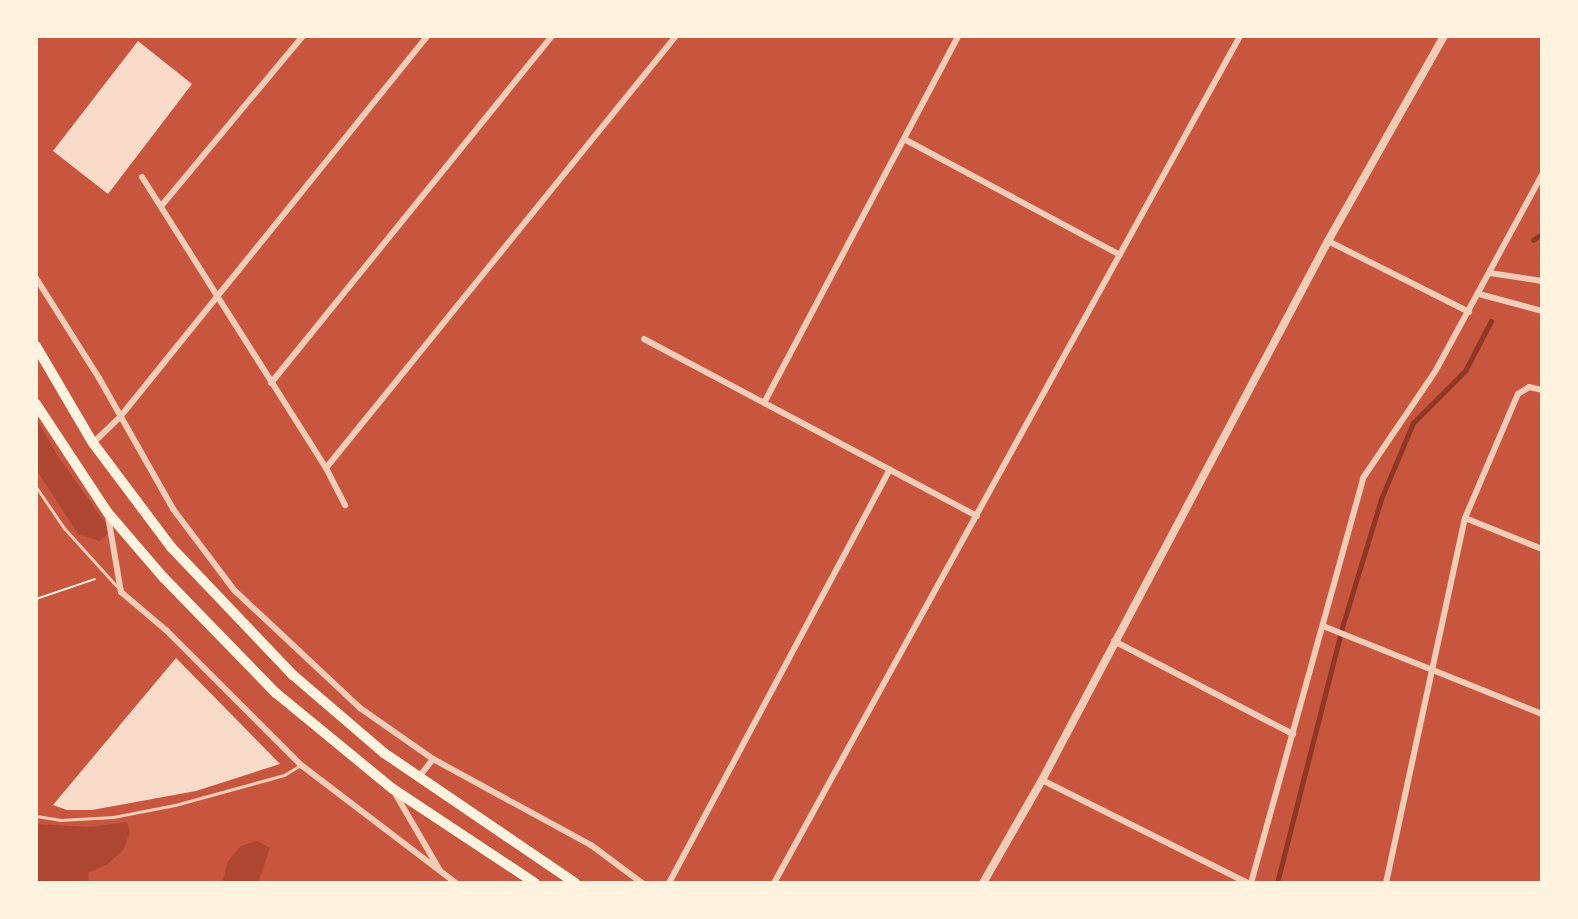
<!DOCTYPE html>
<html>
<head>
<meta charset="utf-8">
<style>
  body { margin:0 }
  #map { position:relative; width:1578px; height:919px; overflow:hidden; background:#c8553d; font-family:"PT Sans Narrow",sans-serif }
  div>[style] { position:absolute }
  .green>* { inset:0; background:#ae4732 }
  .stream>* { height:4.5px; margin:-2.25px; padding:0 2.25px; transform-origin:2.25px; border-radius:2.25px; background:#8f3625 }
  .building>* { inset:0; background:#f7dbc8 }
  .path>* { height:2px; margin:-1px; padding:0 1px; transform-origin:1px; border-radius:1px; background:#fff3e0 }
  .service>* { height:3px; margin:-1.5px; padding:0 1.5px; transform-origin:1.5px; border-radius:1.5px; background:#f1ccb7 }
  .minor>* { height:6px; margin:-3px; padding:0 3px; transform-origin:3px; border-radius:3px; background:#f1ccb7 }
  .tertiary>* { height:8px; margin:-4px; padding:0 4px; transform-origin:4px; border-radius:4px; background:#f1ccb7 }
  .trunk>* { height:10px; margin:-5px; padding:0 5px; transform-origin:5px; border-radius:5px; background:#fff3e0 }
  span { translate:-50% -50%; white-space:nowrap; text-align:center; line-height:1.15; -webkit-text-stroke:4.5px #fff3e0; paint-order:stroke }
  .frame { position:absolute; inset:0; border:38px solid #fff3e0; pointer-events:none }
</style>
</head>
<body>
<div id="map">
  <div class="green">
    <div style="clip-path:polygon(36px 418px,57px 455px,111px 531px,99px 541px,78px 534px,36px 469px)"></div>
    <div style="clip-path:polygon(127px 822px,130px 833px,123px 850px,108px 864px,88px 873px,89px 883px,36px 883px,36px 824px,89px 827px)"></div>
    <div style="clip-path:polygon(257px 841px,270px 848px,258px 883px,222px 883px,228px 861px,241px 846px)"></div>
  </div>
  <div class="stream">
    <div style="left:1533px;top:240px;width:11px;rotate:-34deg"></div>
    <div style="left:1277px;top:883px;width:260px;rotate:-75.7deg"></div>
    <div style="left:1341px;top:631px;width:138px;rotate:-73.1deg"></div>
    <div style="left:1381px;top:499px;width:82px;rotate:-67.2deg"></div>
    <div style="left:1413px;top:423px;width:74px;rotate:-45deg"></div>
    <div style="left:1465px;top:371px;width:56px;rotate:-62.5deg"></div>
  </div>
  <div class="building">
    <div style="clip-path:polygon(138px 41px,192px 84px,108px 194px,53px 151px)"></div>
    <div style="clip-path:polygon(176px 658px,280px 764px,196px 791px,92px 810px,67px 810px,53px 805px)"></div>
  </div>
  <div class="path">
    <div style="left:36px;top:599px;width:62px;rotate:-18.7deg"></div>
  </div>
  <div class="service">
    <div style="left:36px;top:487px;width:50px;rotate:55.7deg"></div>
    <div style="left:64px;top:528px;width:84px;rotate:47.9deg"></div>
    <div style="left:36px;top:816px;width:24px;rotate:9deg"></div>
    <div style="left:60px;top:820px;width:53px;rotate:-3.2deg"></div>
    <div style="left:113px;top:817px;width:63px;rotate:-11deg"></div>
    <div style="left:175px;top:805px;width:113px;rotate:-15.4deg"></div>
    <div style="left:284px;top:775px;width:17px;rotate:-31deg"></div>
  </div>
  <div class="minor">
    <div style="left:904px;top:139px;width:245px;rotate:28.2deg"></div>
    <div style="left:142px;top:177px;width:344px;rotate:57.7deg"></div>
    <div style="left:326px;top:468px;width:42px;rotate:62.8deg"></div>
    <div style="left:162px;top:205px;width:220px;rotate:-50.2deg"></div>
    <div style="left:1328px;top:241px;width:158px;rotate:26.7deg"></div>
    <div style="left:1490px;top:273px;width:53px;rotate:8.7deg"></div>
    <div style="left:36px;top:278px;width:118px;rotate:57.8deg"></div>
    <div style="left:99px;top:378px;width:150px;rotate:60.5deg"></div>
    <div style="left:173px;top:509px;width:101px;rotate:53deg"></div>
    <div style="left:234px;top:590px;width:173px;rotate:43.1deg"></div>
    <div style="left:360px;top:708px;width:89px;rotate:34.9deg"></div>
    <div style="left:433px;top:759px;width:180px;rotate:28.6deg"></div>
    <div style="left:591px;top:845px;width:64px;rotate:36.7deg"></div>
    <div style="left:1479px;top:294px;width:65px;rotate:15.1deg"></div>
    <div style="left:644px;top:339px;width:377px;rotate:28deg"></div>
    <div style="left:271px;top:383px;width:447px;rotate:-51deg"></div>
    <div style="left:765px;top:401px;width:413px;rotate:-62.1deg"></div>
    <div style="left:93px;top:443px;width:37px;rotate:-44deg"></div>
    <div style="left:120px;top:417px;width:489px;rotate:-51.1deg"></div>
    <div style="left:326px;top:468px;width:556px;rotate:-50.99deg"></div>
    <div style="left:108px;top:516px;width:77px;rotate:80.3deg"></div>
    <div style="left:121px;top:592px;width:60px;rotate:40.3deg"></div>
    <div style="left:167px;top:631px;width:190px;rotate:45deg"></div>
    <div style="left:301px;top:765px;width:195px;rotate:37.3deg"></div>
    <div style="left:1465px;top:518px;width:83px;rotate:21.9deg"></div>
    <div style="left:1323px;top:626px;width:236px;rotate:21.9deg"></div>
    <div style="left:1114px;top:641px;width:202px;rotate:27.5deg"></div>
    <div style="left:419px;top:777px;width:23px;rotate:-52deg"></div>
    <div style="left:1042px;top:780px;width:230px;rotate:26.6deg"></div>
    <div style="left:396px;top:795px;width:86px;rotate:59.8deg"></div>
    <div style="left:669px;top:883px;width:469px;rotate:-61.9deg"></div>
    <div style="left:774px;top:883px;width:967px;rotate:-61.18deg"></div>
    <div style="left:1251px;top:883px;width:420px;rotate:-74.5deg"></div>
    <div style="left:1363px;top:478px;width:130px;rotate:-55.9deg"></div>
    <div style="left:1436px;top:370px;width:222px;rotate:-61.5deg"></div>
    <div style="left:1386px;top:883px;width:373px;rotate:-77.8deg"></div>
    <div style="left:1465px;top:518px;width:135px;rotate:-66.9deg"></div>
    <div style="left:1518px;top:394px;width:13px;rotate:-32deg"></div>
    <div style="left:1529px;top:387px;width:13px;rotate:13deg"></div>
  </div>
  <div class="tertiary">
    <div style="left:983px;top:883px;width:119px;rotate:-60.2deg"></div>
    <div style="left:1042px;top:780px;width:610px;rotate:-62.05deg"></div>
    <div style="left:1328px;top:241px;width:236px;rotate:-60.5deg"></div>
  </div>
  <div class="trunk">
    <div style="left:36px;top:346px;width:113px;rotate:59.6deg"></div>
    <div style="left:93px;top:443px;width:130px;rotate:53.1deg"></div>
    <div style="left:171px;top:547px;width:177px;rotate:46.4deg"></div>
    <div style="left:293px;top:675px;width:120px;rotate:40.6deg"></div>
    <div style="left:384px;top:753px;width:231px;rotate:34.2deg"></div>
    <div style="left:36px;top:404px;width:131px;rotate:56.6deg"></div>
    <div style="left:108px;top:513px;width:86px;rotate:49.3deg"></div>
    <div style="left:164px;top:578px;width:161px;rotate:45.8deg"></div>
    <div style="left:276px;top:693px;width:151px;rotate:39.4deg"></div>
    <div style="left:393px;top:789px;width:170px;rotate:33.5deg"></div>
  </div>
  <div class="frame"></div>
</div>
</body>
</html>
